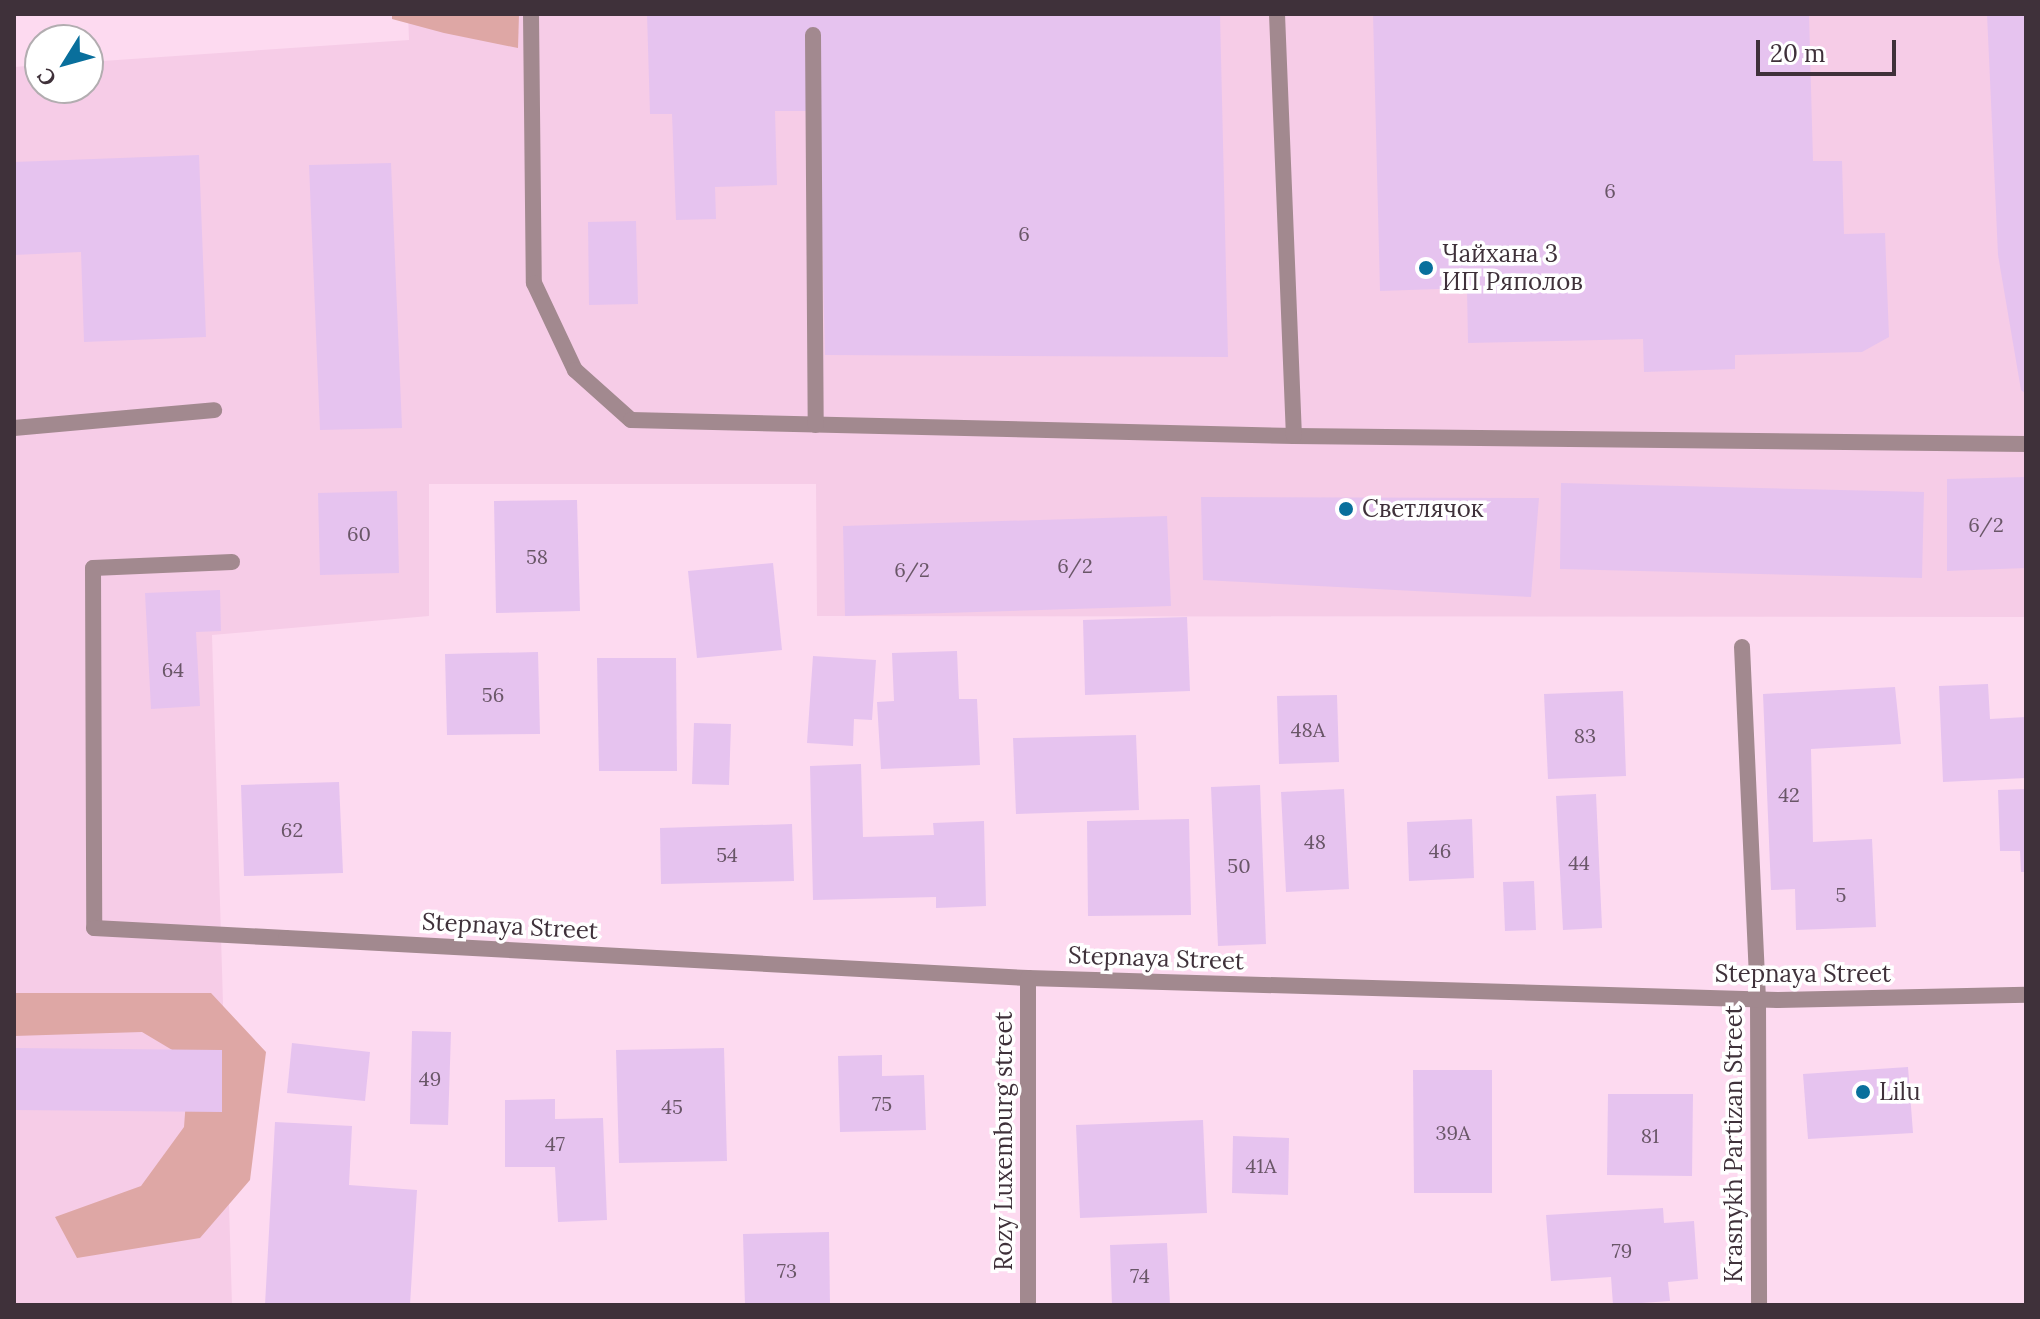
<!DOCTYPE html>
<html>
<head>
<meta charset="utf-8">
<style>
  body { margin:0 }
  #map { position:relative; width:2040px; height:1319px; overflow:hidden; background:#fddaf0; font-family:Lora,serif }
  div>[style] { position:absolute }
  .built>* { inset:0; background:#f6cce7 }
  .green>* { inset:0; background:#dea7a5 }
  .building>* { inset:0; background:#e6c3ef }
  .service>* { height:16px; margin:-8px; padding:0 8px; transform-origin:8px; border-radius:8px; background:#a2898f }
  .minor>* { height:16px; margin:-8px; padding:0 8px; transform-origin:8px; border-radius:8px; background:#a2898f }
  .dots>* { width:22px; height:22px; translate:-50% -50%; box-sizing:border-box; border:4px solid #fff; border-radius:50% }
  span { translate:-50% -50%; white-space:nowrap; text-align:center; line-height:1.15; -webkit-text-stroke:7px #fff; paint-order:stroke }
  .number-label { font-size:20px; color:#695667 }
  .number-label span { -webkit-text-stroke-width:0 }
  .poi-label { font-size:24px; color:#3f313a }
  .left { translate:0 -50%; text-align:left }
  .street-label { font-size:24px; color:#3f313a }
  .frame { position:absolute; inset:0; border:16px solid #3f313a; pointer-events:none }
  .north { position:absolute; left:24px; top:24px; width:80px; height:80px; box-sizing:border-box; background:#fff; border:2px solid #b2adb0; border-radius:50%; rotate:233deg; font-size:22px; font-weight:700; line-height:32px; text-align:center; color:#3f313a }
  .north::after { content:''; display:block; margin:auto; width:28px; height:36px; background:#096f9c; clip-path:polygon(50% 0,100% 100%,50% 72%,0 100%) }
  .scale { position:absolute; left:1756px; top:40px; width:140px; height:36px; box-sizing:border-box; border:4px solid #3f313a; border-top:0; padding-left:10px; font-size:24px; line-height:28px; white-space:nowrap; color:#3f313a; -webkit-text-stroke:6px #fff; paint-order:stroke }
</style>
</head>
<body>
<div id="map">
  <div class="built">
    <div style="clip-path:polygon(408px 14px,2026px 14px,2026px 617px,817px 616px,816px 484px,429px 484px,429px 616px,212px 635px,232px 1305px,14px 1305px,14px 67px,40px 65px,40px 88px,88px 88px,88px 62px,409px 40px)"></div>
  </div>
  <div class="green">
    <div style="clip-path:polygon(392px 14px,519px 14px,518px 48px,444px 33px,392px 19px)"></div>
    <div style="clip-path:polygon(14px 993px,211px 993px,266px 1052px,250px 1180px,200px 1238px,77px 1258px,55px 1217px,141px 1186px,184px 1127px,189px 1060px,142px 1032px,14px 1036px)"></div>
  </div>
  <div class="building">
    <div style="clip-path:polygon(647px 14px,1220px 14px,1228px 357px,825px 355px,819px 111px,775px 111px,777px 185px,715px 187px,716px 219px,676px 220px,672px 114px,650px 114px)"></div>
    <div style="clip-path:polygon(1373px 14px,1809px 14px,1813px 161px,1842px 161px,1844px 234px,1885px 233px,1889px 337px,1862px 352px,1735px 355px,1735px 369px,1644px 372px,1643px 339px,1468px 343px,1467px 288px,1380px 291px)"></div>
    <div style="clip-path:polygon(1987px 14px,2026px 14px,2026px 394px,2021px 390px,1998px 255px)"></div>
    <div style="clip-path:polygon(199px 155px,206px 337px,84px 342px,81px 252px,14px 255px,14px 162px)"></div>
    <div style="clip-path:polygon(391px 163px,402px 428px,320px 430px,309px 165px)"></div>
    <div style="clip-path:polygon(636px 221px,638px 304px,589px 305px,588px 222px)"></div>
    <div style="clip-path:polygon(2026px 477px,2026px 568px,1947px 571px,1947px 479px)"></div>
    <div style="clip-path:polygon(1561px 483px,1924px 492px,1922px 578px,1560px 569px)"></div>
    <div style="clip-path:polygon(397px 491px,399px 573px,320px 575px,318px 493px)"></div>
    <div style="clip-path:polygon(1201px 497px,1539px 498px,1531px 597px,1203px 580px)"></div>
    <div style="clip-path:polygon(577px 500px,580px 611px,496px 613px,494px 501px)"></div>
    <div style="clip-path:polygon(1167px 516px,1171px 606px,845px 616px,843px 526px)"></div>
    <div style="clip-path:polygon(773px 563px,782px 650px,697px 658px,688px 571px)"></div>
    <div style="clip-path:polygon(220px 590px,221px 631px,196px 632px,200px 706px,151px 709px,145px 593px)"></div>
    <div style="clip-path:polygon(1187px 617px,1190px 691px,1085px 695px,1083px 620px)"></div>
    <div style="clip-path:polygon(957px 651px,959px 699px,977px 699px,980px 765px,881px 769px,877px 702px,894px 701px,892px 653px)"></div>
    <div style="clip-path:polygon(538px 652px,540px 734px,447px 735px,445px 654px)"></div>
    <div style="clip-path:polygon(813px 656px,876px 660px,872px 720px,854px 719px,853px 746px,807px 743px)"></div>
    <div style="clip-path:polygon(597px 658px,676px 658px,677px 771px,599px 771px)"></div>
    <div style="clip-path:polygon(1988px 684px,1990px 719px,2026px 717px,2026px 778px,1943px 782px,1939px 686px)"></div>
    <div style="clip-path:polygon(1895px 687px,1901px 744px,1811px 749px,1813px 842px,1872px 839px,1876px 927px,1796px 930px,1795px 889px,1771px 890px,1763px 694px)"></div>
    <div style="clip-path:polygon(1623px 691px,1626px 776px,1548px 779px,1544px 694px)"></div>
    <div style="clip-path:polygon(1337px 695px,1339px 762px,1279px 764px,1277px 696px)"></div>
    <div style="clip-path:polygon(694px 723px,731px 724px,729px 785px,692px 784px)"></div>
    <div style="clip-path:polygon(1136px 735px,1139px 810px,1016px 814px,1013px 738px)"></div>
    <div style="clip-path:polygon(861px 764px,863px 837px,934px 835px,933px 823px,984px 821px,986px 906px,936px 908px,936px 897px,813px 900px,810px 766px)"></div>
    <div style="clip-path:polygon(339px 782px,343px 873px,244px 876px,241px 785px)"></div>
    <div style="clip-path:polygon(1260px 785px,1266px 944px,1218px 946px,1211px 787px)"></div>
    <div style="clip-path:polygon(1344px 789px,1349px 889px,1286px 892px,1281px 792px)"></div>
    <div style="clip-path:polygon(2026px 789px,2026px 872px,2021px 872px,2020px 851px,2000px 851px,1998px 790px)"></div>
    <div style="clip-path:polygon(1596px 794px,1602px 928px,1563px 930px,1556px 796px)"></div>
    <div style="clip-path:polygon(1189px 819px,1191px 915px,1088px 916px,1087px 821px)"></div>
    <div style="clip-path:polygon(1472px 819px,1474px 878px,1409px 881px,1407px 822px)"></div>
    <div style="clip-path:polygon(792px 824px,794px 881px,661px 884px,660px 828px)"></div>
    <div style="clip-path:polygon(1534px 881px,1536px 930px,1505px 931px,1503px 882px)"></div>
    <div style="clip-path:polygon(412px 1031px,451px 1032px,448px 1125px,410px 1124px)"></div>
    <div style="clip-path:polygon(292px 1043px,370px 1052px,365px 1101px,287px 1093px)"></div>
    <div style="clip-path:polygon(14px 1048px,222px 1050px,222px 1112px,14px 1110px)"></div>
    <div style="clip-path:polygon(724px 1048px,727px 1161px,619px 1163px,616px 1050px)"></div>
    <div style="clip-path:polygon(882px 1055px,882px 1076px,924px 1075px,926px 1130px,840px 1132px,838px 1056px)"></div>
    <div style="clip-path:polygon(1908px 1067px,1913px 1133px,1808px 1139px,1803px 1074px)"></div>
    <div style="clip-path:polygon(1413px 1070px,1492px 1070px,1492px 1193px,1414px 1193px)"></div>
    <div style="clip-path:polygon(1608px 1094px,1693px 1094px,1692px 1176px,1607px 1175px)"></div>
    <div style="clip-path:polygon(555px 1099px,555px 1119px,603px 1118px,607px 1220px,558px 1222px,555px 1167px,505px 1167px,505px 1100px)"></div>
    <div style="clip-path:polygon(1203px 1120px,1207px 1213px,1080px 1218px,1076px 1125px)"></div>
    <div style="clip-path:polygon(275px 1122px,352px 1126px,349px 1185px,417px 1190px,410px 1305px,265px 1305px)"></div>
    <div style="clip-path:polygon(1233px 1136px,1289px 1138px,1288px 1195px,1232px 1193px)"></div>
    <div style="clip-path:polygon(1663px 1208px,1664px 1223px,1694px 1221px,1698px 1279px,1668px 1282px,1670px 1301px,1613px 1305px,1611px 1277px,1551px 1281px,1546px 1215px)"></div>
    <div style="clip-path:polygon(829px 1232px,830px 1305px,745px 1305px,743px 1234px)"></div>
    <div style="clip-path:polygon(1167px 1243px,1170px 1305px,1112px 1305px,1110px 1245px)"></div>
  </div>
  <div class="service">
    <div style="left:531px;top:14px;width:269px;rotate:89.4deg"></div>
    <div style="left:534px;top:283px;width:96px;rotate:64.8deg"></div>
    <div style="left:575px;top:370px;width:75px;rotate:41.8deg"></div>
    <div style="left:631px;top:420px;width:663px;rotate:1.38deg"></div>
    <div style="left:1294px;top:436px;width:732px;rotate:0.63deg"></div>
    <div style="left:1277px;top:14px;width:422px;rotate:87.7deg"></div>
    <div style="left:813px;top:35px;width:390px;rotate:89.6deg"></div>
    <div style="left:14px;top:428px;width:201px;rotate:-5.1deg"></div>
    <div style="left:232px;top:562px;width:139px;rotate:177.5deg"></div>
    <div style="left:93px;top:568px;width:360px;rotate:89.8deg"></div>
    <div style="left:94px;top:928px;width:192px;rotate:3deg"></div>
  </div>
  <div class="minor">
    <div style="left:1742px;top:647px;width:353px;rotate:87.4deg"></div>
    <div style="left:1758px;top:1000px;width:305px;rotate:89.8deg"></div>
    <div style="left:286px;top:938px;width:743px;rotate:3.09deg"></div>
    <div style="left:1028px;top:978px;width:750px;rotate:1.68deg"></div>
    <div style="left:1778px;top:1000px;width:248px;rotate:-1.2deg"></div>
    <div style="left:1028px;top:1305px;width:327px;rotate:-90deg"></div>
  </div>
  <div class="dots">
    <div style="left:1426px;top:268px;background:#096f9c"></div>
    <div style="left:1346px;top:509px;background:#096f9c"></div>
    <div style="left:1863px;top:1092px;background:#096f9c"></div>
  </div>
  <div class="number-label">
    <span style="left:1610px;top:190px">6</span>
    <span style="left:1024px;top:233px">6</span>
    <span style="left:1986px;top:524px">6/2</span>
    <span style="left:359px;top:533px">60</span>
    <span style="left:537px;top:556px">58</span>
    <span style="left:1075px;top:565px">6/2</span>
    <span style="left:912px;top:569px">6/2</span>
    <span style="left:173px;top:669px">64</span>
    <span style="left:493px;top:694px">56</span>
    <span style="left:1308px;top:729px">48А</span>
    <span style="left:1585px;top:735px">83</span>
    <span style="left:1789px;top:794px">42</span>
    <span style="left:292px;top:829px">62</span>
    <span style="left:1315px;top:841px">48</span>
    <span style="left:1440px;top:850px">46</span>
    <span style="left:727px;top:854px">54</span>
    <span style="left:1579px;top:862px">44</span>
    <span style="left:1239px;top:865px">50</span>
    <span style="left:1841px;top:894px">5</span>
    <span style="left:430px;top:1078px">49</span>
    <span style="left:882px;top:1103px">75</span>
    <span style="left:672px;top:1106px">45</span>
    <span style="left:1453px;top:1132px">39А</span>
    <span style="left:1650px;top:1135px">81</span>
    <span style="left:555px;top:1143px">47</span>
    <span style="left:1261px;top:1165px">41А</span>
    <span style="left:1622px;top:1250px">79</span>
    <span style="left:787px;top:1270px">73</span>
    <span style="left:1140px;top:1275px">74</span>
  </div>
  <div class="poi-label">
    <span class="left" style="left:1442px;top:268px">Чайхана 3<br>ИП Ряполов</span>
    <span class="left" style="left:1362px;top:509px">Светлячок</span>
    <span class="left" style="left:1879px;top:1092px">Lilu</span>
  </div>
  <div class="street-label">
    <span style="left:510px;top:926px;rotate:3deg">Stepnaya Street</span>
    <span style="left:1156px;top:958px;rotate:2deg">Stepnaya Street</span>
    <span style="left:1803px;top:974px">Stepnaya Street</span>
    <span style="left:1004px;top:1141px;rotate:-90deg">Rozy Luxemburg street</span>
    <span style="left:1734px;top:1144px;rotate:-90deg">Krasnykh Partizan Street</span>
  </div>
  <div class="frame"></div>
  <div class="north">С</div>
  <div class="scale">20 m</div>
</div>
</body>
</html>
